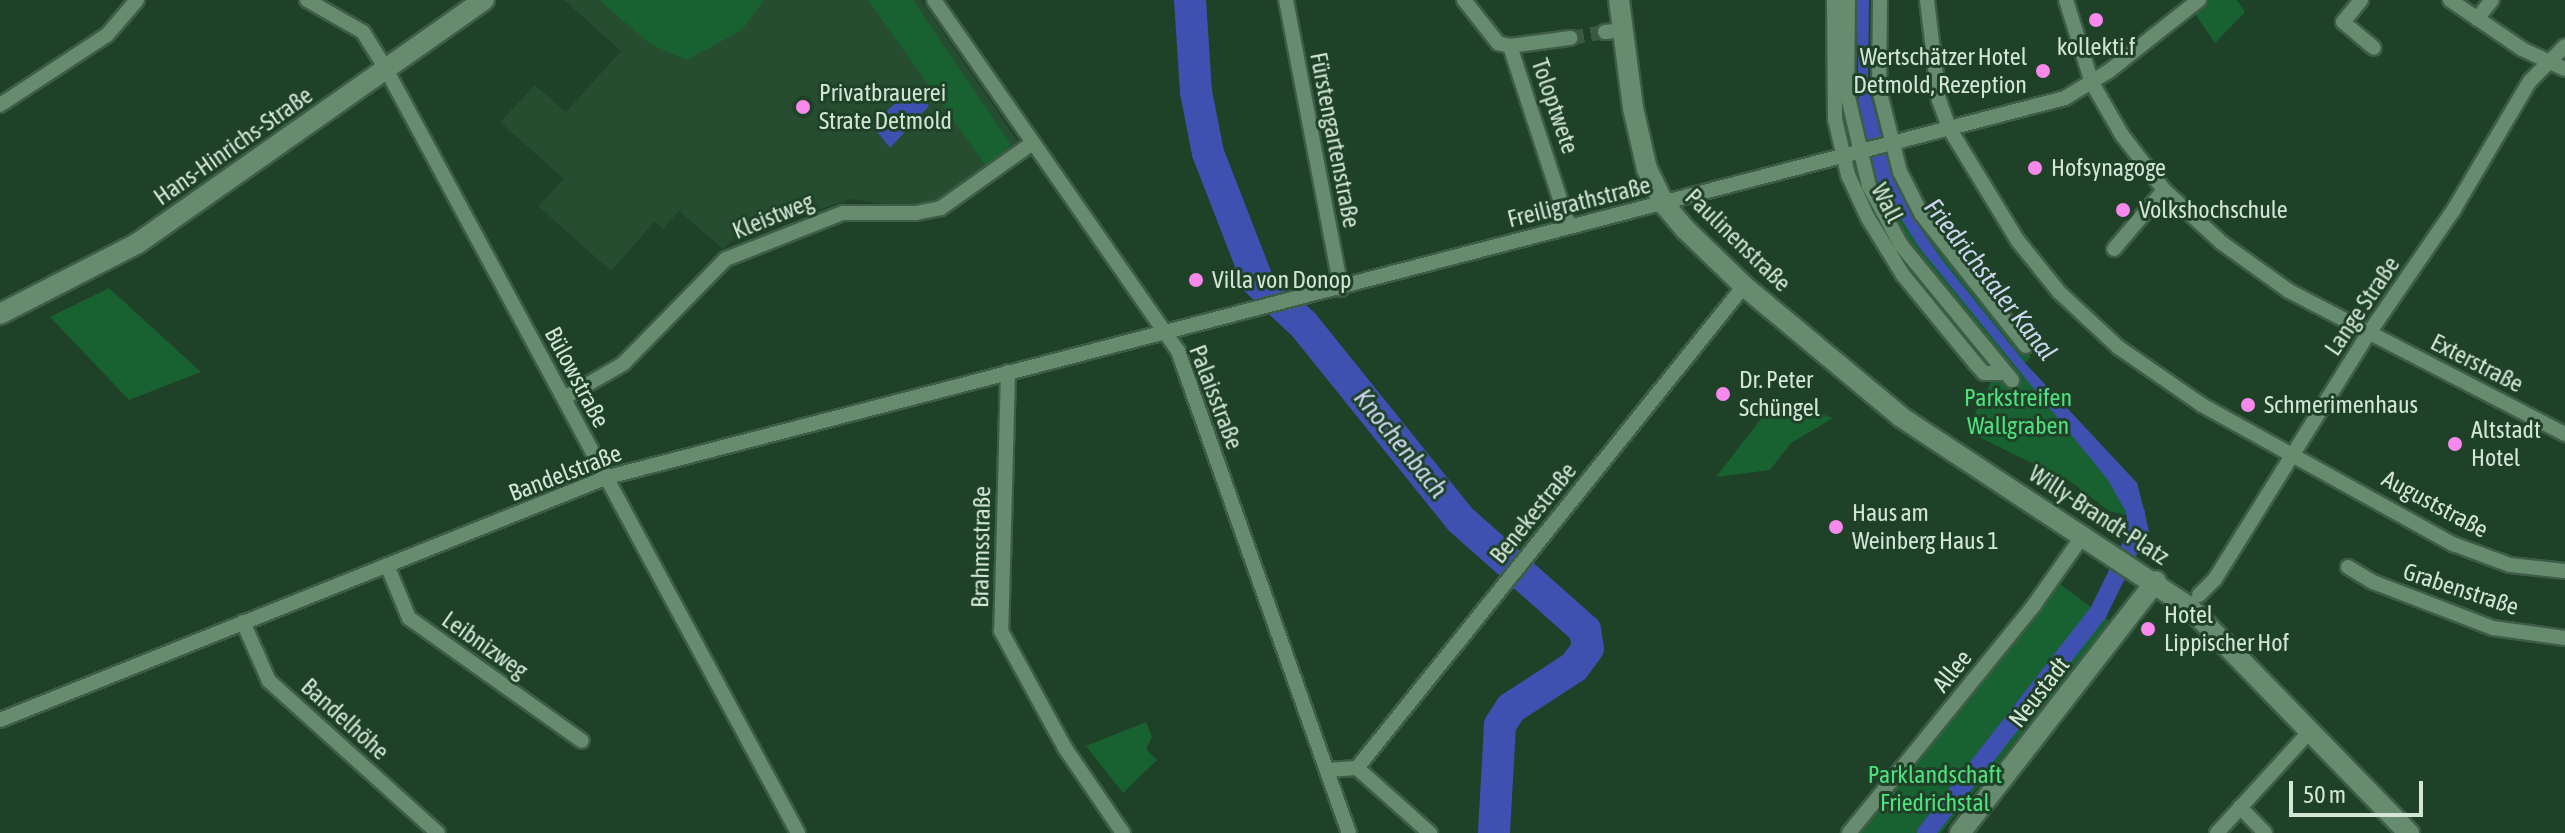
<!DOCTYPE html>
<html>
<head>
<meta charset="utf-8">
<style>
  body { margin:0 }
  #map { position:relative; width:2565px; height:833px; overflow:hidden; background:#1f4128; font-family:"Asap Condensed",sans-serif }
  div>[style] { position:absolute }
  .built>* { inset:0; background:#264d30 }
  .green>* { inset:0; background:#186131 }
  .water>* { inset:0; background:#3e51b1 }
  .canal>* { height:18px; margin:-9px; padding:0 9px; transform-origin:9px; border-radius:9px; background:#3e51b1 }
  .river>* { height:32px; margin:-16px; padding:0 16px; transform-origin:16px; border-radius:16px; background:#3e51b1 }
  .street-tunnel>* { height:14px; margin-top:-7px; transform-origin:0; background:repeating-linear-gradient(90deg,#3a5a42 0 14px,transparent 0 21px) }
  .roads { filter:drop-shadow(2px 0 #3e5c47) drop-shadow(-2px 0 #3e5c47) drop-shadow(0 2px #3e5c47) drop-shadow(0 -2px #3e5c47) }
  .street>* { height:14px; margin:-7px; padding:0 7px; transform-origin:7px; border-radius:7px; background:#678b6f }
  .secondary>* { height:20px; margin:-10px; padding:0 10px; transform-origin:10px; border-radius:10px; background:#678b6f }
  .dots>* { width:22px; height:22px; translate:-50% -50%; box-sizing:border-box; border:4px solid #1f4128; border-radius:50% }
  span { translate:-50% -50%; white-space:nowrap; text-align:center; line-height:1.15; -webkit-text-stroke:6px #1f4128; paint-order:stroke }
  .poi-label { font-size:24px; color:#d3e6d6 }
  .right { translate:-100% -50%; text-align:right }
  .left { translate:0 -50%; text-align:left }
  .street-label { font-size:24px; color:#d3e6d6 }
  .park-label { font-size:24px; color:#50e07f }
  .water-label { font-size:26px; color:#ccd5ee; font-style:italic }
  .scale { position:absolute; left:2289px; top:781px; width:134px; height:36px; box-sizing:border-box; border:4px solid #d3e6d6; border-top:0; padding-left:10px; font-size:24px; line-height:28px; white-space:nowrap; color:#d3e6d6; -webkit-text-stroke:6px #1f4128; paint-order:stroke }
</style>
</head>
<body>
<div id="map">
  <div class="built">
    <div style="clip-path:polygon(564px 0,921px 0,1019px 143px,931px 205px,912px 209px,851px 199px,737px 236px,723px 249px,679px 211px,663px 229px,654px 222px,611px 271px,538px 206px,564px 179px,500px 122px,535px 85px,566px 112px,621px 51px)"></div>
  </div>
  <div class="green">
    <div style="clip-path:polygon(599px 0,764px 0,742px 30px,687px 60px,650px 44px)"></div>
    <div style="clip-path:polygon(868px 0,913px 0,1011px 145px,986px 166px)"></div>
    <div style="clip-path:polygon(2208px 0,2237px 0,2245px 12px,2215px 43px,2193px 11px)"></div>
    <div style="clip-path:polygon(1892px 160px,1994px 315px,2031px 357px,2025px 363px,2137px 483px,2147px 520px,2109px 511px,2071px 482px,1966px 431px,1993px 378px,1907px 270px,1874px 218px,1853px 170px)"></div>
    <div style="clip-path:polygon(109px 288px,201px 372px,129px 400px,50px 317px)"></div>
    <div style="clip-path:polygon(1783px 400px,1833px 418px,1791px 443px,1770px 470px,1716px 477px,1771px 406px,1776px 409px)"></div>
    <div style="clip-path:polygon(2060px 584px,2111px 622px,1941px 833px,1856px 833px)"></div>
    <div style="clip-path:polygon(1146px 722px,1152px 737px,1146px 749px,1157px 760px,1123px 793px,1086px 746px)"></div>
  </div>
  <div class="water">
    <div style="clip-path:polygon(1856px 0,1869px 0,1868px 86px,1879px 127px,1860px 133px)"></div>
    <div style="clip-path:polygon(915px 87px,929px 106px,890px 148px,871px 124px)"></div>
    <div style="clip-path:polygon(1888px 161px,1911px 215px,1942px 260px,2025px 363px,2137px 483px,2149px 531px,2146px 541px,2128px 527px,2126px 512px,2108px 480px,1919px 247px,1868px 166px)"></div>
  </div>
  <div class="canal">
    <div style="left:1863px;top:106px;width:83px;rotate:73.1deg"></div>
    <div style="left:1926px;top:833px;width:279px;rotate:-52deg"></div>
    <div style="left:2098px;top:613px;width:88px;rotate:-63.7deg"></div>
    <div style="left:2137px;top:534px;width:21px;rotate:-93deg"></div>
  </div>
  <div class="river">
    <div style="left:1190px;top:0;width:92px;rotate:86.3deg"></div>
    <div style="left:1196px;top:92px;width:62px;rotate:78.9deg"></div>
    <div style="left:1208px;top:153px;width:138px;rotate:68.8deg"></div>
    <div style="left:1258px;top:282px;width:63px;rotate:43.1deg"></div>
    <div style="left:1304px;top:325px;width:250px;rotate:51.2deg"></div>
    <div style="left:1461px;top:520px;width:166px;rotate:41.6deg"></div>
    <div style="left:1585px;top:630px;width:18px;rotate:81deg"></div>
    <div style="left:1588px;top:648px;width:24px;rotate:126deg"></div>
    <div style="left:1574px;top:667px;width:75px;rotate:146.9deg"></div>
    <div style="left:1511px;top:708px;width:20px;rotate:123deg"></div>
    <div style="left:1500px;top:725px;width:108px;rotate:93.2deg"></div>
  </div>
  <div class="street-tunnel">
    <div style="left:1570px;top:38px;width:36px;rotate:-10deg"></div>
  </div>
  <div class="roads">
    <div class="street">
      <div style="left:307px;top:0;width:64px;rotate:29.7deg"></div>
      <div style="left:363px;top:32px;width:44px;rotate:58.1deg"></div>
      <div style="left:386px;top:69px;width:868px;rotate:61.66deg"></div>
      <div style="left:934px;top:0;width:427px;rotate:55.2deg"></div>
      <div style="left:1178px;top:351px;width:511px;rotate:70.47deg"></div>
      <div style="left:1286px;top:0;width:294px;rotate:79.2deg"></div>
      <div style="left:1464px;top:0;width:55px;rotate:51.7deg"></div>
      <div style="left:1498px;top:43px;width:12px;rotate:14deg"></div>
      <div style="left:1510px;top:46px;width:61px;rotate:-7.6deg"></div>
      <div style="left:1834px;top:0;width:119px;rotate:89.5deg"></div>
      <div style="left:1835px;top:119px;width:57px;rotate:76.9deg"></div>
      <div style="left:1848px;top:175px;width:47px;rotate:65.1deg"></div>
      <div style="left:1868px;top:218px;width:67px;rotate:58.4deg"></div>
      <div style="left:1903px;top:275px;width:114px;rotate:50.7deg"></div>
      <div style="left:1975px;top:363px;width:13px;rotate:48deg"></div>
      <div style="left:1984px;top:373px;width:20px"></div>
      <div style="left:1848px;top:0;width:93px;rotate:90.6deg"></div>
      <div style="left:1847px;top:93px;width:96px;rotate:76.7deg"></div>
      <div style="left:1869px;top:186px;width:67px;rotate:61.5deg"></div>
      <div style="left:1901px;top:245px;width:175px;rotate:50.6deg"></div>
      <div style="left:1880px;top:0;width:89px;rotate:90.6deg"></div>
      <div style="left:1879px;top:89px;width:86px;rotate:75.8deg"></div>
      <div style="left:1900px;top:172px;width:48px;rotate:62.9deg"></div>
      <div style="left:1922px;top:215px;width:167px;rotate:51.6deg"></div>
      <div style="left:1927px;top:0;width:101px;rotate:83.2deg"></div>
      <div style="left:1939px;top:100px;width:30px;rotate:70deg"></div>
      <div style="left:1949px;top:128px;width:132px;rotate:58.6deg"></div>
      <div style="left:2018px;top:241px;width:65px;rotate:51.2deg"></div>
      <div style="left:2059px;top:292px;width:81px;rotate:43deg"></div>
      <div style="left:2118px;top:347px;width:102px;rotate:34.6deg"></div>
      <div style="left:2202px;top:405px;width:287px;rotate:29deg"></div>
      <div style="left:2453px;top:544px;width:61px;rotate:20.2deg"></div>
      <div style="left:2510px;top:565px;width:55px;rotate:6.2deg"></div>
      <div style="left:2066px;top:0;width:87px;rotate:72.6deg"></div>
      <div style="left:2092px;top:83px;width:60px;rotate:60deg"></div>
      <div style="left:2122px;top:135px;width:69px;rotate:52.6deg"></div>
      <div style="left:2164px;top:190px;width:79px;rotate:42.4deg"></div>
      <div style="left:2222px;top:243px;width:82px;rotate:35.6deg"></div>
      <div style="left:2289px;top:291px;width:311px;rotate:27.4deg"></div>
      <div style="left:2361px;top:0;width:28px;rotate:129deg"></div>
      <div style="left:2343px;top:22px;width:40px;rotate:40deg"></div>
      <div style="left:2450px;top:0;width:87px;rotate:34.2deg"></div>
      <div style="left:2522px;top:49px;width:47px;rotate:24.9deg"></div>
      <div style="left:2477px;top:19px;width:24px;rotate:-52deg"></div>
      <div style="left:1605px;top:32px;width:18px;rotate:-6deg"></div>
      <div style="left:1510px;top:46px;width:190px;rotate:71.9deg"></div>
      <div style="left:0;top:105px;width:128px;rotate:-33.2deg"></div>
      <div style="left:107px;top:35px;width:46px;rotate:-49.4deg"></div>
      <div style="left:2114px;top:249px;width:77px;rotate:-49.7deg"></div>
      <div style="left:1008px;top:372px;width:259px;rotate:91.5deg"></div>
      <div style="left:1001px;top:631px;width:133px;rotate:61.3deg"></div>
      <div style="left:1065px;top:748px;width:103px;rotate:55.7deg"></div>
      <div style="left:564px;top:398px;width:68px;rotate:-30deg"></div>
      <div style="left:623px;top:364px;width:147px;rotate:-45.6deg"></div>
      <div style="left:726px;top:259px;width:126px;rotate:-21.5deg"></div>
      <div style="left:843px;top:213px;width:73px"></div>
      <div style="left:916px;top:213px;width:25px;rotate:-11deg"></div>
      <div style="left:941px;top:208px;width:110px;rotate:-35.4deg"></div>
      <div style="left:387px;top:565px;width:57px;rotate:67.5deg"></div>
      <div style="left:409px;top:618px;width:212px;rotate:35.4deg"></div>
      <div style="left:2348px;top:567px;width:29px;rotate:31deg"></div>
      <div style="left:2373px;top:582px;width:129px;rotate:21deg"></div>
      <div style="left:2493px;top:628px;width:73px;rotate:7.9deg"></div>
      <div style="left:2199px;top:595px;width:23px;rotate:-45deg"></div>
      <div style="left:2215px;top:579px;width:290px;rotate:-58deg"></div>
      <div style="left:2369px;top:333px;width:148px;rotate:-55.5deg"></div>
      <div style="left:2453px;top:211px;width:151px;rotate:-59.4deg"></div>
      <div style="left:2530px;top:81px;width:49px;rotate:-45deg"></div>
      <div style="left:243px;top:622px;width:64px;rotate:66.2deg"></div>
      <div style="left:269px;top:681px;width:227px;rotate:42deg"></div>
      <div style="left:0;top:720px;width:655px;rotate:-21.79deg"></div>
      <div style="left:608px;top:477px;width:1505px;rotate:-14.58deg"></div>
      <div style="left:2065px;top:98px;width:52px;rotate:-31.5deg"></div>
      <div style="left:2109px;top:71px;width:115px;rotate:-38.3deg"></div>
      <div style="left:1357px;top:768px;width:618px;rotate:-51.24deg"></div>
      <div style="left:1327px;top:770px;width:30px;rotate:-4deg"></div>
      <div style="left:1357px;top:768px;width:98px;rotate:41.7deg"></div>
      <div style="left:2240px;top:807px;width:36px;rotate:46deg"></div>
      <div style="left:1849px;top:833px;width:294px;rotate:-50.9deg"></div>
      <div style="left:2034px;top:605px;width:87px;rotate:-54.8deg"></div>
      <div style="left:2217px;top:833px;width:139px;rotate:-47.6deg"></div>
    </div>
    <div class="secondary">
      <div style="left:1619px;top:0;width:109px;rotate:82.6deg"></div>
      <div style="left:1633px;top:108px;width:63px;rotate:77.1deg"></div>
      <div style="left:1647px;top:169px;width:39px;rotate:64deg"></div>
      <div style="left:1664px;top:204px;width:33px;rotate:50deg"></div>
      <div style="left:1685px;top:229px;width:82px;rotate:44deg"></div>
      <div style="left:1744px;top:286px;width:204px;rotate:39.8deg"></div>
      <div style="left:1901px;top:417px;width:344px;rotate:33.4deg"></div>
      <div style="left:2188px;top:606px;width:317px;rotate:45.8deg"></div>
      <div style="left:0;top:314px;width:155px;rotate:-27.2deg"></div>
      <div style="left:138px;top:243px;width:423px;rotate:-35.1deg"></div>
      <div style="left:1960px;top:833px;width:319px;rotate:-52.1deg"></div>
    </div>
  </div>
  <div class="dots">
    <div style="left:2096px;top:20px;background:#f788ec"></div>
    <div style="left:2043px;top:71px;background:#f788ec"></div>
    <div style="left:803px;top:107px;background:#f788ec"></div>
    <div style="left:2035px;top:168px;background:#f788ec"></div>
    <div style="left:2123px;top:210px;background:#f788ec"></div>
    <div style="left:1196px;top:280px;background:#f788ec"></div>
    <div style="left:1723px;top:394px;background:#f788ec"></div>
    <div style="left:2248px;top:405px;background:#f788ec"></div>
    <div style="left:2455px;top:444px;background:#f788ec"></div>
    <div style="left:1836px;top:527px;background:#f788ec"></div>
    <div style="left:2148px;top:629px;background:#f788ec"></div>
  </div>
  <div class="poi-label">
    <span style="left:2096px;top:47px">kollekti.f</span>
    <span class="right" style="left:2027px;top:71px">Wertschätzer Hotel<br>Detmold, Rezeption</span>
    <span class="left" style="left:819px;top:107px">Privatbrauerei<br>Strate Detmold</span>
    <span class="left" style="left:2051px;top:168px">Hofsynagoge</span>
    <span class="left" style="left:2139px;top:210px">Volkshochschule</span>
    <span class="left" style="left:1212px;top:280px">Villa von Donop</span>
    <span class="left" style="left:1739px;top:394px">Dr. Peter<br>Schüngel</span>
    <span class="left" style="left:2264px;top:405px">Schmerimenhaus</span>
    <span class="left" style="left:2471px;top:444px">Altstadt<br>Hotel</span>
    <span class="left" style="left:1852px;top:527px">Haus am<br>Weinberg Haus 1</span>
    <span class="left" style="left:2164px;top:629px">Hotel<br>Lippischer Hof</span>
  </div>
  <div class="street-label">
    <span style="left:1555px;top:106px;rotate:71deg">Toloptwete</span>
    <span style="left:1335px;top:140px;rotate:79deg">Fürstengartenstraße</span>
    <span style="left:233px;top:146px;rotate:-35deg">Hans-Hinrichs-Straße</span>
    <span style="left:1579px;top:202px;rotate:-14deg">Freiligrathstraße</span>
    <span style="left:1887px;top:203px;rotate:63deg">Wall</span>
    <span style="left:773px;top:216px;rotate:-22deg">Kleistweg</span>
    <span style="left:1738px;top:240px;rotate:44deg">Paulinenstraße</span>
    <span style="left:2362px;top:306px;rotate:-56deg">Lange Straße</span>
    <span style="left:2477px;top:363px;rotate:27deg">Exterstraße</span>
    <span style="left:577px;top:377px;rotate:62deg">Bülowstraße</span>
    <span style="left:1216px;top:397px;rotate:69deg">Palaisstraße</span>
    <span style="left:565px;top:473px;rotate:-21deg">Bandelstraße</span>
    <span style="left:2435px;top:504px;rotate:28deg">Auguststraße</span>
    <span style="left:1533px;top:513px;rotate:-51deg">Benekestraße</span>
    <span style="left:2099px;top:515px;rotate:33deg">Willy-Brandt-Platz</span>
    <span style="left:981px;top:547px;rotate:-89deg">Brahmsstraße</span>
    <span style="left:2461px;top:589px;rotate:18deg">Grabenstraße</span>
    <span style="left:485px;top:645px;rotate:35deg">Leibnizweg</span>
    <span style="left:1952px;top:671px;rotate:-51deg">Allee</span>
    <span style="left:2039px;top:692px;rotate:-52deg">Neustadt</span>
    <span style="left:345px;top:719px;rotate:42deg">Bandelhöhe</span>
  </div>
  <div class="park-label">
    <span style="left:2018px;top:412px">Parkstreifen<br>Wallgraben</span>
    <span style="left:1935px;top:789px">Parklandschaft<br>Friedrichstal</span>
  </div>
  <div class="water-label">
    <span style="left:1990px;top:280px;rotate:52deg">Friedrichstaler Kanal</span>
    <span style="left:1400px;top:444px;rotate:51deg">Knochenbach</span>
  </div>
  <div class="scale">50 m</div>
</div>
</body>
</html>
